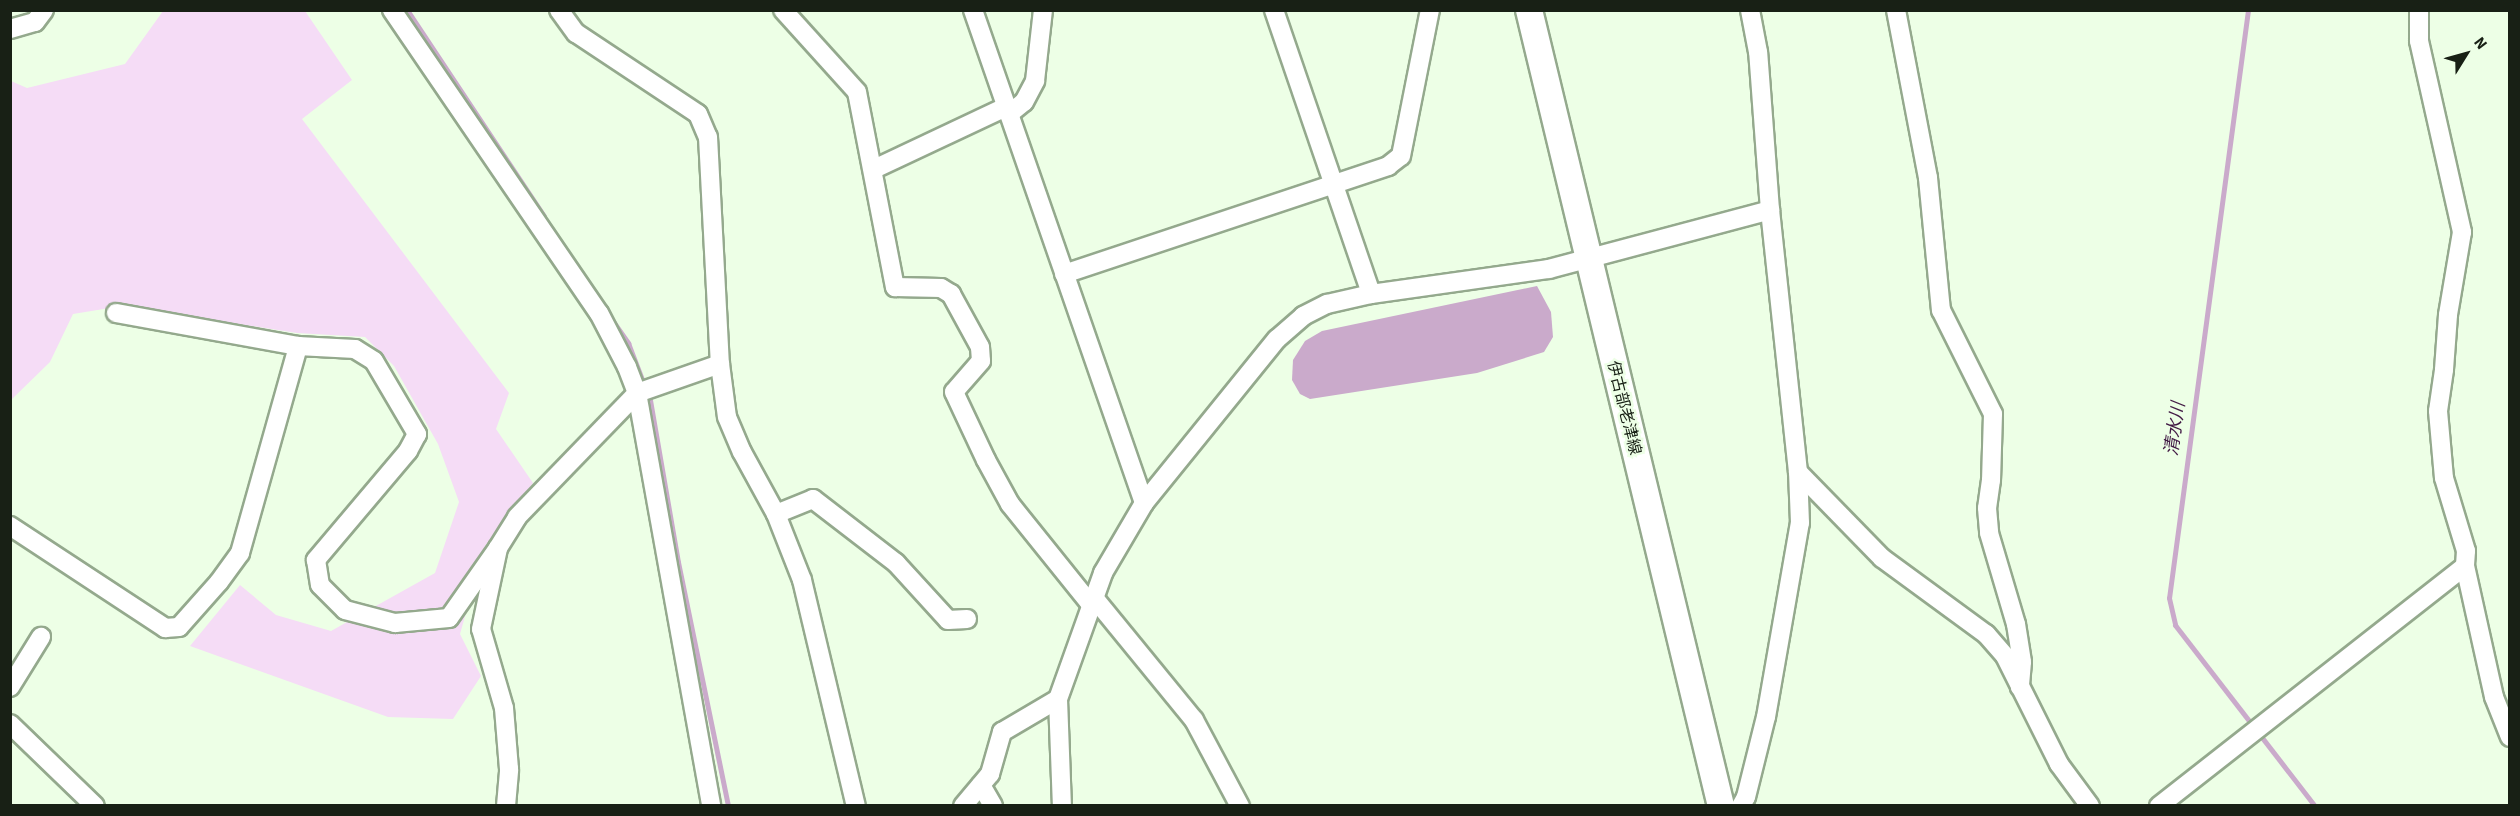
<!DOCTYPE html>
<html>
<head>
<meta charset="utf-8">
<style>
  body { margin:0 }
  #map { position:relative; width:2520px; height:816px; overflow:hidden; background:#edffe6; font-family:"Source Sans 3","Noto Sans JP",sans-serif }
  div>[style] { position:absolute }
  .green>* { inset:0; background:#f5dcf6 }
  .water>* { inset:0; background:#caaacb }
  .stream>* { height:5px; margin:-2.5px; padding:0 2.5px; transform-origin:2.5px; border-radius:2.5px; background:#caaacb }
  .roads { filter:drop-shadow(2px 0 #94a98d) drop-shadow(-2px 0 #94a98d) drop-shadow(0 2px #94a98d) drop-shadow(0 -2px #94a98d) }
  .minor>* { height:18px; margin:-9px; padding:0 9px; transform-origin:9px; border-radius:9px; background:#fff }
  .secondary>* { height:26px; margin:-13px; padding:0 13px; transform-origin:13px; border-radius:13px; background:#fff }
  span { translate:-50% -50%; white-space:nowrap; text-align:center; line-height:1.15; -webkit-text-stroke:5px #edffe6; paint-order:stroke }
  .street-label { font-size:16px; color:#182015 }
  .water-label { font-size:18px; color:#421a45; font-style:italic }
  .frame { position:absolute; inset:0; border:12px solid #182015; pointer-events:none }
  .north { position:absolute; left:2436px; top:24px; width:60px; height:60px; -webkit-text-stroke:4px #edffe6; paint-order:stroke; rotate:53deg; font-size:16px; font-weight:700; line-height:24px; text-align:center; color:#182015 }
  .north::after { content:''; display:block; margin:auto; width:21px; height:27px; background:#182015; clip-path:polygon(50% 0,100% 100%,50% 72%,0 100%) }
</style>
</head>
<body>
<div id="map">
  <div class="green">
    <div style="clip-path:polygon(163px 11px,305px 11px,352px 80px,302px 119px,509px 393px,496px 429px,533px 483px,485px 546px,460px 634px,481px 676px,453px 719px,388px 717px,190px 646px,240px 585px,276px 615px,331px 631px,435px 573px,459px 502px,438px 444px,394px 366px,365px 337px,297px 333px,122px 306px,73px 314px,50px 362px,11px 400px,11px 81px,27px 88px,125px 64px)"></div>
  </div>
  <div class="water">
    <div style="clip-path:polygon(1537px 286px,1551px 312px,1553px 337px,1544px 352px,1477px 373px,1310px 399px,1300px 394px,1292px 380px,1293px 360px,1305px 341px,1322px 331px)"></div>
  </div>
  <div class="stream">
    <div style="left:407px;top:10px;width:247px;rotate:56.4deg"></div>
    <div style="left:2248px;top:10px;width:593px;rotate:97.65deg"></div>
    <div style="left:2169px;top:598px;width:28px;rotate:77deg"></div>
    <div style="left:2175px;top:625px;width:229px;rotate:52.3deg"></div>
    <div style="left:610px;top:317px;width:32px;rotate:55deg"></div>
    <div style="left:628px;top:343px;width:39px;rotate:69deg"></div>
    <div style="left:650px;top:400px;width:164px;rotate:80.2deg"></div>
    <div style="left:678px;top:562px;width:249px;rotate:78.4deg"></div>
  </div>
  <div class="roads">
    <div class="minor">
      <div style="left:392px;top:10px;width:367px;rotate:55.7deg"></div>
      <div style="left:599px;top:313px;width:61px;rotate:62.6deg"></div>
      <div style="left:627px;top:367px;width:28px;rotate:69deg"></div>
      <div style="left:637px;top:393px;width:420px;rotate:79.8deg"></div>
      <div style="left:559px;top:10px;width:29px;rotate:54deg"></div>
      <div style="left:576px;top:33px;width:146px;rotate:33.6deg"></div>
      <div style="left:698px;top:114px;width:25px;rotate:67deg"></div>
      <div style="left:708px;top:137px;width:227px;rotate:87deg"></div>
      <div style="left:720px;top:364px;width:53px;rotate:82.5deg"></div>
      <div style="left:727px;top:417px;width:38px;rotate:67deg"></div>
      <div style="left:742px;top:452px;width:71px;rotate:61.3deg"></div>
      <div style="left:776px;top:514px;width:71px;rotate:68.5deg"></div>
      <div style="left:802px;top:580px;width:232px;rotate:76.6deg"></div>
      <div style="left:783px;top:10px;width:110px;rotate:47.9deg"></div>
      <div style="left:857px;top:92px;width:199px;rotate:79deg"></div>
      <div style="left:895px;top:287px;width:46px;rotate:1.2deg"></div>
      <div style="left:941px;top:288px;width:12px;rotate:31deg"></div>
      <div style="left:951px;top:294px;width:60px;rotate:61.3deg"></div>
      <div style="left:980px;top:347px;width:14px;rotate:86deg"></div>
      <div style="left:981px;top:361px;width:41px;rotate:131.1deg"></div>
      <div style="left:954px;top:392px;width:75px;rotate:64.8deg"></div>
      <div style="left:986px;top:460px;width:50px;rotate:61.4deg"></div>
      <div style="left:1010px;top:504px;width:131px;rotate:51.2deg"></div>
      <div style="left:973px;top:10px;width:522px;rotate:70.87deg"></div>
      <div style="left:1274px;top:10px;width:300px;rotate:71.1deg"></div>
      <div style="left:1896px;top:10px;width:171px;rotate:79.2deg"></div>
      <div style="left:1928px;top:178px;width:133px;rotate:84.4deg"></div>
      <div style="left:1941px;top:310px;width:116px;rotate:63.4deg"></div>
      <div style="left:1993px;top:414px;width:66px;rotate:91.7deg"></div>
      <div style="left:1991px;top:480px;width:28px;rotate:98deg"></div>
      <div style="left:1987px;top:508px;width:25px;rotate:85deg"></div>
      <div style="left:1989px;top:533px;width:95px;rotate:73.5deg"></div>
      <div style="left:2016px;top:624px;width:38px;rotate:81deg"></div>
      <div style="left:2022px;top:662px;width:25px;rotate:95deg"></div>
      <div style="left:2419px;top:10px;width:31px;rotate:90deg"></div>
      <div style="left:2419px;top:41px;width:196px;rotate:77.3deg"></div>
      <div style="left:2462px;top:232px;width:84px;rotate:99.6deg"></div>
      <div style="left:2448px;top:315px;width:55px;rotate:94.2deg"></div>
      <div style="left:2444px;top:370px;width:41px;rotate:98.3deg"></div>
      <div style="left:2438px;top:411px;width:67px;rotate:84.9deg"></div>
      <div style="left:2444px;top:478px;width:76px;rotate:73.2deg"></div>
      <div style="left:2466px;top:551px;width:15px;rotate:94deg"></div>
      <div style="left:2465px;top:566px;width:134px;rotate:77.5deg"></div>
      <div style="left:2494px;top:697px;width:43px;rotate:68.2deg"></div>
      <div style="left:10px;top:29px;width:26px;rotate:-16deg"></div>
      <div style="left:35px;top:22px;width:15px;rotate:-53deg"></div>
      <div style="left:1009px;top:114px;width:19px;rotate:-39deg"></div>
      <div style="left:1024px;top:102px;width:24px;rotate:-62deg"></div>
      <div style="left:1035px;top:81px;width:71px;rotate:-83.6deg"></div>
      <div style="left:874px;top:169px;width:146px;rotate:-25.2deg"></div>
      <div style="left:1064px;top:274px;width:342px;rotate:-18.4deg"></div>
      <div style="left:1388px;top:166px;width:16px;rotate:-38deg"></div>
      <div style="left:1401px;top:156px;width:149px;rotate:-78.8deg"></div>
      <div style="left:298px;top:346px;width:57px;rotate:3deg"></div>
      <div style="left:355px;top:349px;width:22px;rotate:32deg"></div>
      <div style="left:374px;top:361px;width:85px;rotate:59.5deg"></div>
      <div style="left:417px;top:434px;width:19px;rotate:118deg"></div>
      <div style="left:408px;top:451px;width:143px;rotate:130.2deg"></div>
      <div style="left:316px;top:560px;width:25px;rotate:81deg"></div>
      <div style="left:320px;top:585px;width:35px;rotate:45deg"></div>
      <div style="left:345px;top:610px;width:52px;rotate:14.6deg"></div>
      <div style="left:395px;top:623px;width:54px;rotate:-5.3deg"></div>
      <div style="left:449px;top:618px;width:85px;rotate:-55deg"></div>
      <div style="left:1798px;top:472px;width:120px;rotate:45.7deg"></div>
      <div style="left:1882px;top:558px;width:129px;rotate:36.2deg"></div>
      <div style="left:1986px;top:634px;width:29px;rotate:49deg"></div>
      <div style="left:2005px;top:656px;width:121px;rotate:63.4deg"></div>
      <div style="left:2059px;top:764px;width:52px;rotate:53.6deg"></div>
      <div style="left:776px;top:514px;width:40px;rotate:-22deg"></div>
      <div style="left:813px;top:499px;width:105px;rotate:37.6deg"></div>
      <div style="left:896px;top:563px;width:77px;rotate:47.6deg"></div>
      <div style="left:948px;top:620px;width:19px;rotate:-3deg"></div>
      <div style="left:10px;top:526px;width:186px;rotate:33.3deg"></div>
      <div style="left:165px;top:628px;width:14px;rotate:-4deg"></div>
      <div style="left:179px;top:627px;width:60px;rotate:-48.4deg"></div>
      <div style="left:219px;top:582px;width:36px;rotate:-54deg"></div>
      <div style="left:240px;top:553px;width:215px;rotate:-74.3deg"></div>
      <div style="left:298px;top:346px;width:185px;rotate:-169.7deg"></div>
      <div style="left:1095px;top:599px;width:156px;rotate:50.7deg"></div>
      <div style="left:1194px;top:720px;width:98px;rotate:61.9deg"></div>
      <div style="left:10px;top:687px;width:59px;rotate:-58.2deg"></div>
      <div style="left:1058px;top:699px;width:107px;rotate:87.9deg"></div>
      <div style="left:10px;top:724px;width:118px;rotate:44deg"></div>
      <div style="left:981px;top:785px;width:24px;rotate:60deg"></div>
      <div style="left:506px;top:806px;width:37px;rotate:-85deg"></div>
      <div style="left:509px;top:769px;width:61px;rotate:-94.7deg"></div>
      <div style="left:504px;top:708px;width:82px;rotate:-106.2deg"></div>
      <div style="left:481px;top:629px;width:83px;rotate:-78.1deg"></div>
      <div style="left:498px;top:548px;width:36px;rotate:-58deg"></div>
      <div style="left:517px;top:517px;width:173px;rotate:-45.9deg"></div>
      <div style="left:637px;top:393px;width:88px;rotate:-19.3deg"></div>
      <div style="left:963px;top:806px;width:42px;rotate:-49.8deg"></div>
      <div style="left:990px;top:774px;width:44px;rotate:-74.1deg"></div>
      <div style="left:1002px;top:732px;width:65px;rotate:-30.5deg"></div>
      <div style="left:1058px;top:699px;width:134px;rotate:-70.3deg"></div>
      <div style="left:1103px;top:573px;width:81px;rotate:-59.6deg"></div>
      <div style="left:1144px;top:503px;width:211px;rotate:-51deg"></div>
      <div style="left:1277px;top:339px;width:35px;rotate:-41deg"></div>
      <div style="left:1303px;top:316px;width:27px;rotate:-27deg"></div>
      <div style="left:1327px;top:304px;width:45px;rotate:-12.8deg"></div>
      <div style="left:1371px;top:294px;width:180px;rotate:-8deg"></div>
      <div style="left:1549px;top:269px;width:229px;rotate:-14.9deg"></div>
      <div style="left:1741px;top:806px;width:10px;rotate:-61deg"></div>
      <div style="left:1746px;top:797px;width:82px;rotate:-76deg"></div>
      <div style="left:1766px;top:717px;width:197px;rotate:-80.1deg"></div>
      <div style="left:1800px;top:523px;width:51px;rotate:-92.2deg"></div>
      <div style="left:1798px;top:472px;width:263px;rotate:-96.1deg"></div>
      <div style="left:1770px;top:210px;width:158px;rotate:-94.3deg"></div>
      <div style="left:1758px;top:52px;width:43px;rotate:-100.8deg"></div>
      <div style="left:2159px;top:806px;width:389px;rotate:-38.1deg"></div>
    </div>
    <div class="secondary">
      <div style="left:1529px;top:10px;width:819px;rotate:76.44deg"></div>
    </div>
  </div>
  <div class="street-label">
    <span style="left:1624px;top:408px;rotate:76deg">伊古部老津線</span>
  </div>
  <div class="water-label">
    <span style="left:2176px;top:429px;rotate:-82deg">清水川</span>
  </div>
  <div class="frame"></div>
  <div class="north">N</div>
</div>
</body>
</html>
